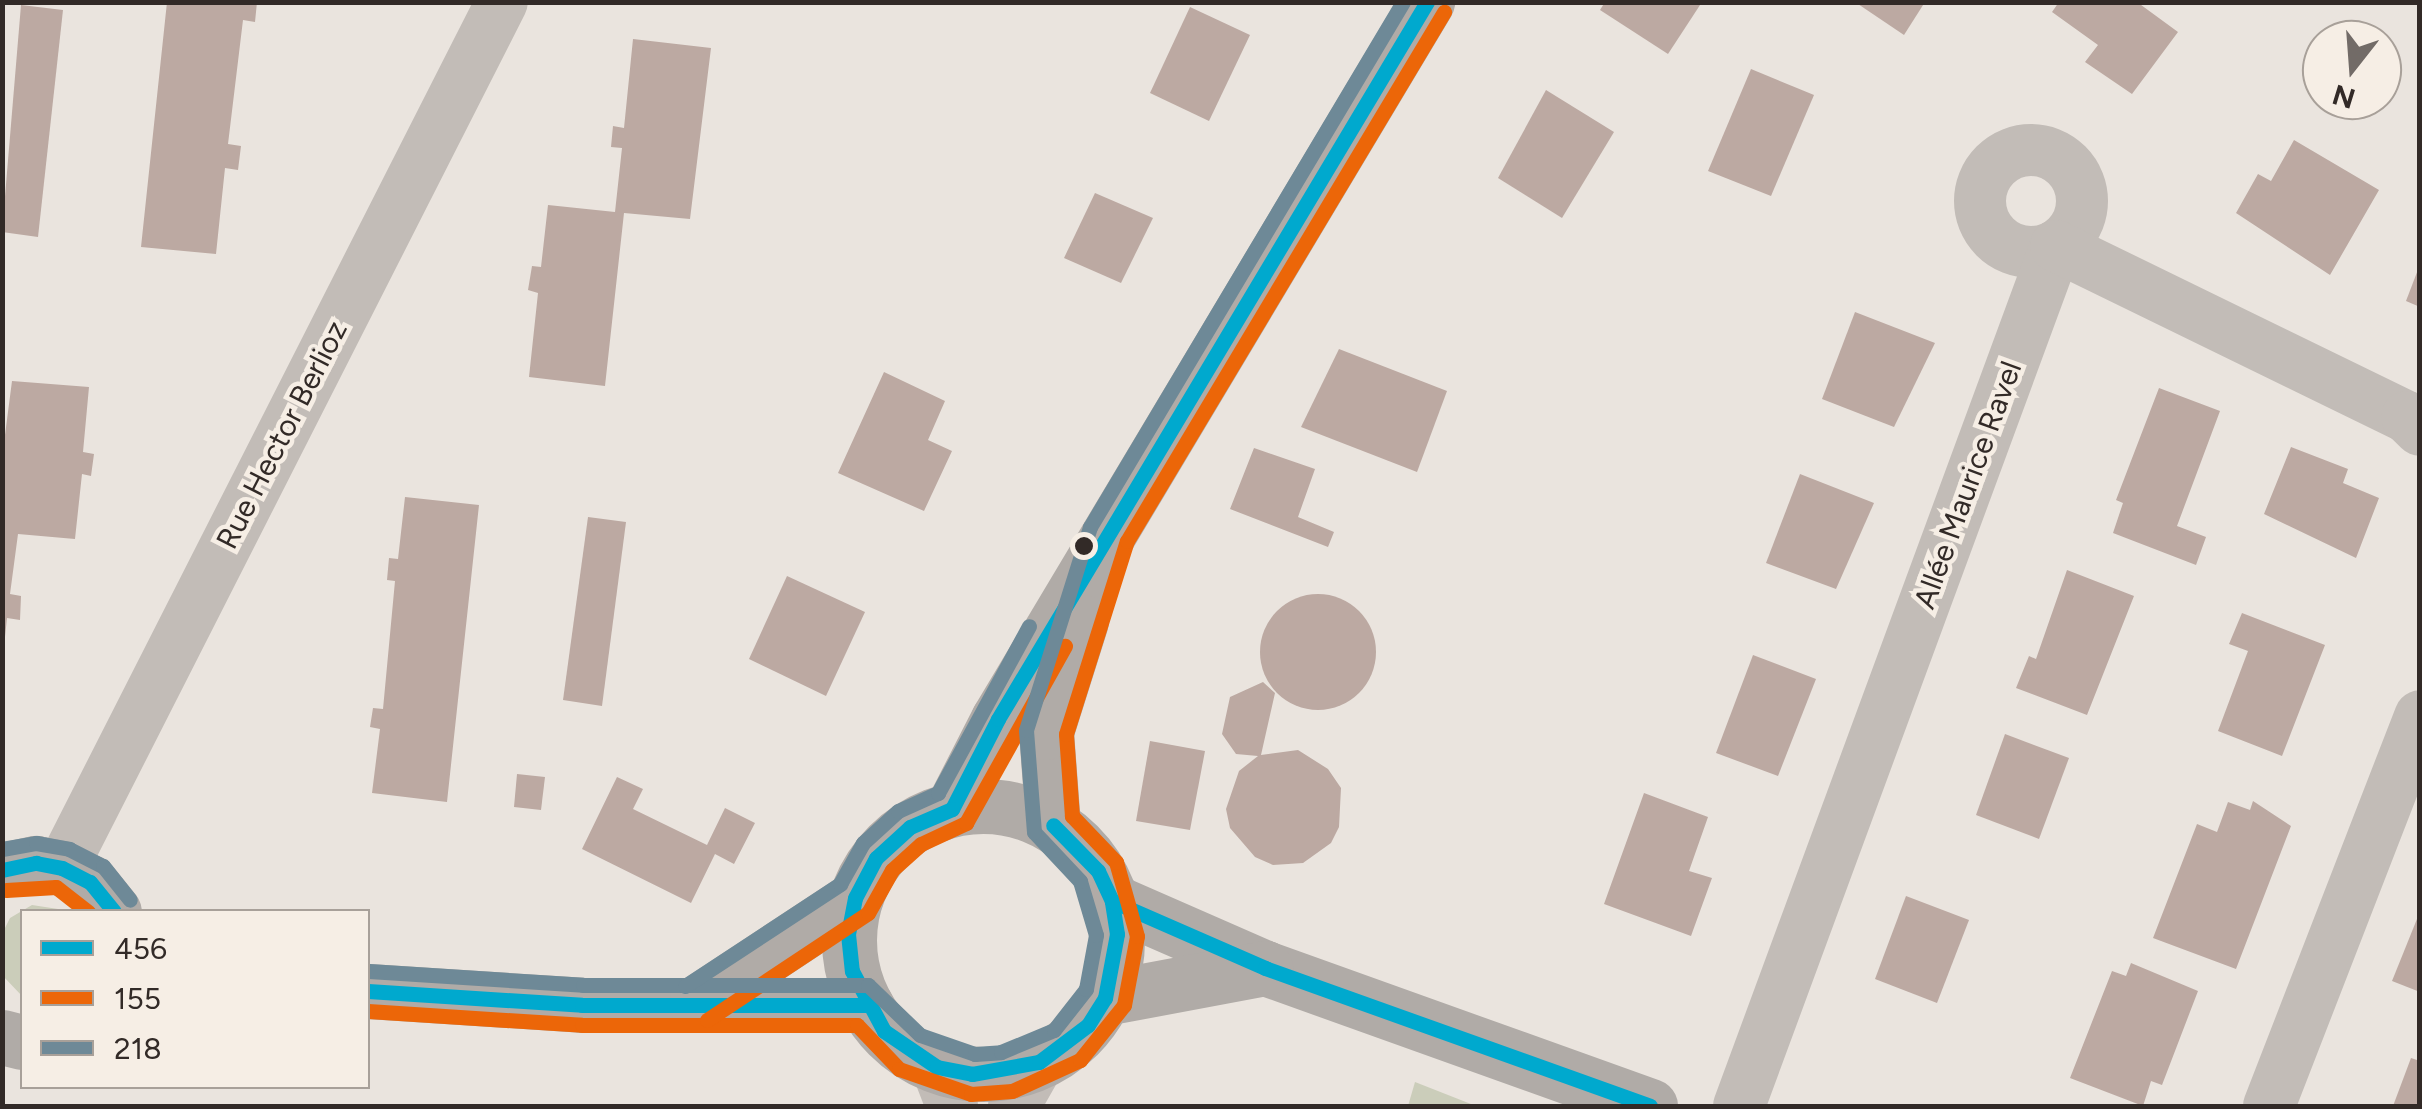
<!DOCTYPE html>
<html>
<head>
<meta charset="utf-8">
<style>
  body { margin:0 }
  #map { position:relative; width:2422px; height:1109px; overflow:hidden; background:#eae4de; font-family:Figtree,sans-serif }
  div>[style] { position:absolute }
  .green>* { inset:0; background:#cbcdba }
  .building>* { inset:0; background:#bca9a2 }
  .round { border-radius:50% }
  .minor>* { height:52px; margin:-26px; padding:0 26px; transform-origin:26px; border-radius:26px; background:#c2bcb7 }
  .minor>.ring { margin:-26px; padding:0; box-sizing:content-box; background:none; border:52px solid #c2bcb7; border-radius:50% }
  .major>* { height:55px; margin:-27.5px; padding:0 27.5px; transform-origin:27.5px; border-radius:27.5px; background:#b0aba7 }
  .major>.ring { margin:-27.5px; padding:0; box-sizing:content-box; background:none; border:55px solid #b0aba7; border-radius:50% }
  .bus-1>* { height:15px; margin:-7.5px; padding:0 7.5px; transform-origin:7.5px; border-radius:7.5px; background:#00a9ce }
  .bus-2>* { height:15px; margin:-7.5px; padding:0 7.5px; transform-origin:7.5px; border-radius:7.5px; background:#ec6608 }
  .bus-3>* { height:15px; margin:-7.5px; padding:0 7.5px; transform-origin:7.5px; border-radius:7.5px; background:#6e8997 }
  .dots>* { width:28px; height:28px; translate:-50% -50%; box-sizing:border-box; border:5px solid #f6eee5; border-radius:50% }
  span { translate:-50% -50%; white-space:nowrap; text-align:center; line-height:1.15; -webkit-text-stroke:9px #f6eee5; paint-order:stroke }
  .street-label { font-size:30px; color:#322a27 }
  .frame { position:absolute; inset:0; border:5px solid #322a27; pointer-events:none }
  .legend { position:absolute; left:20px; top:909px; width:350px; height:180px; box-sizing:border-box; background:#f6eee5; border:2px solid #a8a099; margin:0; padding:12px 18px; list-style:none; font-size:30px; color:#322a27 }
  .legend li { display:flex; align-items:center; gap:20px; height:50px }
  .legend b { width:50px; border:2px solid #a8a099 }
  .north { position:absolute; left:2302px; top:20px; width:100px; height:100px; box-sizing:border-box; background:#f6eee5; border:2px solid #a8a099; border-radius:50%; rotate:197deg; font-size:28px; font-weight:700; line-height:40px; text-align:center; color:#322a27 }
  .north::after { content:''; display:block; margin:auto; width:35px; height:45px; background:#726b67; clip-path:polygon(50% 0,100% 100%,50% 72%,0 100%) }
</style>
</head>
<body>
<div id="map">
  <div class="green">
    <div style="clip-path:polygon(32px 905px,71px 911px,22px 912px,22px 996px,3px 976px,3px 932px,10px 918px)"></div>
    <div style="clip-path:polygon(1415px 1082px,1476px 1106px,1408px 1106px)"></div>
  </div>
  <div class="building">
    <div style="clip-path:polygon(167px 2px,257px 2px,255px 22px,243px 20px,228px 144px,241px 146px,238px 170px,225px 168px,216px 254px,141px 247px)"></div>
    <div style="clip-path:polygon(1605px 2px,1702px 2px,1668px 54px,1600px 10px)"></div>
    <div style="clip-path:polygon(1855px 2px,1925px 2px,1904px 35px)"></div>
    <div style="clip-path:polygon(2059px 2px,2137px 2px,2178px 32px,2132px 94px,2085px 62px,2098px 45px,2052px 12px)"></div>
    <div style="clip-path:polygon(21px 5px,63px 10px,38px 237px,2px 232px)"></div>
    <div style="clip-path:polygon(1190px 7px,1250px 35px,1209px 121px,1150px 93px)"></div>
    <div style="clip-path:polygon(633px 39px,711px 48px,690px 219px,624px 213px,605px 386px,529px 377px,538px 293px,528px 290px,532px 266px,541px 267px,548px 205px,615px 212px,622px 148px,611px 147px,613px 126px,624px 128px)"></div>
    <div style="clip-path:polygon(1751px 69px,1814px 95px,1771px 196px,1708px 171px)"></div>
    <div style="clip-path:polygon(1546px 90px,1614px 132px,1562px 218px,1498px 178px)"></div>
    <div style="clip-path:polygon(2294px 140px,2379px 190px,2330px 275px,2236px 213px,2258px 174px,2271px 181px)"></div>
    <div style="clip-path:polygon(1095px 193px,1153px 218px,1121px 283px,1064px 258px)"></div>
    <div style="clip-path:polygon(2419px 267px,2420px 267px,2420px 307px,2406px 301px)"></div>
    <div style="clip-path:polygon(1855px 312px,1935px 343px,1894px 427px,1822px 399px)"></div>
    <div style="clip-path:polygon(1339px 349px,1447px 391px,1417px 472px,1301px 427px)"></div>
    <div style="clip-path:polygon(884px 372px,945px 401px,928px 440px,952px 451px,924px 511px,838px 473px)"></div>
    <div style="clip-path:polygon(12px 381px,89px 387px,83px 452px,94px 454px,91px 476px,82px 474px,75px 539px,18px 534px,10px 594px,21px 596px,20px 620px,7px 618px,5px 637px,2px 458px)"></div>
    <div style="clip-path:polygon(2159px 388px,2220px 411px,2177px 526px,2206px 537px,2196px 565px,2113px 533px,2123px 503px,2116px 500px)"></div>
    <div style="clip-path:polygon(2291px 447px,2348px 469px,2343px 483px,2379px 498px,2356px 558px,2264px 514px)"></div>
    <div style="clip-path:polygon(1254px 448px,1315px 469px,1298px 517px,1334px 532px,1328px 547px,1230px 509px)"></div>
    <div style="clip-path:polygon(1800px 474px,1874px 503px,1836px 589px,1766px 563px)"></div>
    <div style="clip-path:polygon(405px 497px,479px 505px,447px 802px,372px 793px,380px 729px,370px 727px,373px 708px,383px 709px,395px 581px,387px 580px,389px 558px,398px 559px)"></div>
    <div style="clip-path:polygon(588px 517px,626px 522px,602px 706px,563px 700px)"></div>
    <div style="clip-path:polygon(2067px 570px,2134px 596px,2087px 715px,2016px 688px,2029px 656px,2036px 659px)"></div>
    <div style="clip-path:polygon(787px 576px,865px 612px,826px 696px,749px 659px)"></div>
    <div class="round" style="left:1260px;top:594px;width:116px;height:116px"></div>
    <div style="clip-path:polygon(2242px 613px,2325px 645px,2282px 756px,2218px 731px,2248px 651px,2229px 644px)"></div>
    <div style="clip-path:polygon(1753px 655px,1816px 679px,1778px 776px,1716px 753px)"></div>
    <div style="clip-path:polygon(1263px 682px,1275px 693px,1261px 755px,1298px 750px,1328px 769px,1341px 788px,1339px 827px,1331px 843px,1303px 863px,1273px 865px,1255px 857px,1230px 828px,1226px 809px,1239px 771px,1258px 756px,1236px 754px,1222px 734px,1230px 697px)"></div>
    <div style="clip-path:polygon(2005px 734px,2069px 758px,2039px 839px,1976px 815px)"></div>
    <div style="clip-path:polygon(1150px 741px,1205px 751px,1190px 830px,1136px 821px)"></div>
    <div style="clip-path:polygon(517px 774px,545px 777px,541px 810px,514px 807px)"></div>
    <div style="clip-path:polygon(617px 777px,643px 789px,633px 809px,707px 845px,725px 808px,755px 823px,734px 864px,715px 854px,691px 903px,582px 849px)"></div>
    <div style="clip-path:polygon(1644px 793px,1708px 817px,1689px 871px,1712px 878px,1691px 936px,1604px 904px)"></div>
    <div style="clip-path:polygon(2253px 801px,2291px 826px,2236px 969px,2153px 938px,2197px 824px,2217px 832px,2228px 802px,2250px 810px)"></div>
    <div style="clip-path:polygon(1906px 896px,1969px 920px,1937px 1003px,1875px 979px)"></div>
    <div style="clip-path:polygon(2419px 914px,2420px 914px,2420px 992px,2392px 981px)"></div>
    <div style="clip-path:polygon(2131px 963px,2198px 991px,2162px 1085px,2151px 1081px,2143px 1106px,2070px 1078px,2112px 971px,2126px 976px)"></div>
    <div style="clip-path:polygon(2411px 1058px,2420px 1061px,2420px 1106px,2393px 1106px)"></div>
  </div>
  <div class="minor">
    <div class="ring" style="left:1980px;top:150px;width:50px;height:50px"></div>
    <div style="left:62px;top:868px;width:971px;rotate:-63.07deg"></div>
    <div style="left:937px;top:1067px;width:42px;rotate:69deg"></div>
    <div style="left:1014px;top:1106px;width:51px;rotate:-60.4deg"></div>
    <div style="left:1739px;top:1106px;width:917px;rotate:-69.77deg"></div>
    <div style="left:2056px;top:246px;width:390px;rotate:26deg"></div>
    <div style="left:2407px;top:417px;width:18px;rotate:45deg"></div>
    <div style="left:2269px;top:1106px;width:418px;rotate:-68.8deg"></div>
  </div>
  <div class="major">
    <div class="ring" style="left:849px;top:806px;width:213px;height:213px"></div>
    <div style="left:952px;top:809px;width:101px;rotate:-62.9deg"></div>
    <div style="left:998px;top:719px;width:836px;rotate:-59.11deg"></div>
    <div style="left:1053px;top:825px;width:93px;rotate:-94.3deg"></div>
    <div style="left:1046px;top:732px;width:116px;rotate:-72.5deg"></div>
    <div style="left:2px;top:870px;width:35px;rotate:-12deg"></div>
    <div style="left:36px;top:863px;width:26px;rotate:11deg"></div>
    <div style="left:62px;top:868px;width:31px;rotate:27deg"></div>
    <div style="left:90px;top:882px;width:38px;rotate:51deg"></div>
    <div style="left:1112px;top:901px;width:167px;rotate:23.6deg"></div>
    <div style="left:1265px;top:968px;width:409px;rotate:19.7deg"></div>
    <div style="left:368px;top:991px;width:214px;rotate:3.7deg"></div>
    <div style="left:582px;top:1005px;width:284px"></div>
    <div style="left:1105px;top:998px;width:163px;rotate:-10.6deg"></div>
    <div style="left:696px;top:1003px;width:191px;rotate:-33.4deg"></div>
    <div style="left:2px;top:1037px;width:21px;rotate:14deg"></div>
  </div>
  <div class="bus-1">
    <div style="left:952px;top:809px;width:101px;rotate:-62.9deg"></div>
    <div style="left:998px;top:719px;width:836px;rotate:-59.11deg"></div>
    <div style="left:952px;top:809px;width:46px;rotate:156.8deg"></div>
    <div style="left:910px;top:827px;width:46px;rotate:137.6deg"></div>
    <div style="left:876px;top:858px;width:45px;rotate:117.7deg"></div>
    <div style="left:855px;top:898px;width:37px;rotate:101deg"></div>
    <div style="left:848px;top:934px;width:37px;rotate:84deg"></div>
    <div style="left:852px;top:971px;width:68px;rotate:61.9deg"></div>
    <div style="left:884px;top:1031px;width:64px;rotate:34.2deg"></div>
    <div style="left:937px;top:1067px;width:36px;rotate:11deg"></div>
    <div style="left:972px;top:1074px;width:68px;rotate:-10.2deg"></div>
    <div style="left:1039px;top:1062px;width:61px;rotate:-37.1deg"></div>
    <div style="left:1088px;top:1025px;width:32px;rotate:-58deg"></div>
    <div style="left:1105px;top:998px;width:65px;rotate:-79.4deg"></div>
    <div style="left:1117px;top:934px;width:33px;rotate:-99deg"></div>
    <div style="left:1112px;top:901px;width:33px;rotate:-115deg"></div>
    <div style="left:1098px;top:871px;width:64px;rotate:-134.4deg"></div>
    <div style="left:2px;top:870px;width:35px;rotate:-12deg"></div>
    <div style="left:36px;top:863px;width:26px;rotate:11deg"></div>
    <div style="left:62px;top:868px;width:31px;rotate:27deg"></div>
    <div style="left:90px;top:882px;width:38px;rotate:51deg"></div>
    <div style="left:1112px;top:901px;width:167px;rotate:23.6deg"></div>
    <div style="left:1265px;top:968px;width:409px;rotate:19.7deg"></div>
    <div style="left:368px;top:991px;width:214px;rotate:3.7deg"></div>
    <div style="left:582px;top:1005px;width:284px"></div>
  </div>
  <div class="bus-2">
    <div style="left:6px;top:890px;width:50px;rotate:-3.4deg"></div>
    <div style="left:56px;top:887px;width:41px;rotate:38deg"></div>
    <div style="left:368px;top:1011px;width:214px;rotate:3.7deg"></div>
    <div style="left:582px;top:1025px;width:275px"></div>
    <div style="left:857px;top:1025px;width:61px;rotate:46.3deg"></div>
    <div style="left:899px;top:1069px;width:76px;rotate:19.1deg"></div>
    <div style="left:971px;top:1094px;width:41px;rotate:-4.2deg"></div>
    <div style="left:1012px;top:1091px;width:75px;rotate:-24.5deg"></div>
    <div style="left:1080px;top:1060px;width:70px;rotate:-51.3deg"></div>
    <div style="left:1124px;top:1005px;width:70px;rotate:-79.3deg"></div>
    <div style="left:1137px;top:936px;width:77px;rotate:-105.8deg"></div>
    <div style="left:1116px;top:862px;width:64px;rotate:-133.7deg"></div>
    <div style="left:1072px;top:816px;width:82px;rotate:-94.2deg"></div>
    <div style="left:1066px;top:734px;width:202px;rotate:-72.5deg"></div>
    <div style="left:1127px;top:541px;width:617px;rotate:-59.07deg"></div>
    <div style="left:707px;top:1020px;width:193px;rotate:-33.6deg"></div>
    <div style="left:868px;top:913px;width:49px;rotate:-60.8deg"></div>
    <div style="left:892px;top:870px;width:39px;rotate:-42deg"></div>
    <div style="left:921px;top:844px;width:50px;rotate:-25deg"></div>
    <div style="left:966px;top:823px;width:203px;rotate:-60.8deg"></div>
  </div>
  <div class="bus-3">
    <div style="left:2px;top:849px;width:35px;rotate:-10deg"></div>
    <div style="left:36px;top:843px;width:34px;rotate:10deg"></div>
    <div style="left:69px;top:849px;width:38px;rotate:27deg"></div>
    <div style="left:103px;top:866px;width:43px;rotate:51.5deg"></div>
    <div style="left:369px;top:971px;width:214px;rotate:3.7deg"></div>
    <div style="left:583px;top:985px;width:285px"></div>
    <div style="left:868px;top:985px;width:72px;rotate:43.9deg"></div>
    <div style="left:920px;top:1035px;width:58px;rotate:19.1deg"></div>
    <div style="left:975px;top:1054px;width:26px;rotate:-4deg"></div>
    <div style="left:1001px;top:1052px;width:57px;rotate:-22.5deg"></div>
    <div style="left:1054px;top:1030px;width:52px;rotate:-52deg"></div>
    <div style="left:1086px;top:989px;width:55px;rotate:-79.5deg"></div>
    <div style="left:1096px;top:935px;width:56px;rotate:-106.5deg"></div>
    <div style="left:1080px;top:881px;width:67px;rotate:-133.2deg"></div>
    <div style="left:1034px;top:832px;width:102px;rotate:-94.5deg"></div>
    <div style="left:1026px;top:730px;width:213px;rotate:-72.5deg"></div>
    <div style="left:1090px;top:527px;width:611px;rotate:-59.2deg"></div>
    <div style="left:685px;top:986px;width:186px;rotate:-33.3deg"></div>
    <div style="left:840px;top:884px;width:47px;rotate:-60.7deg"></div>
    <div style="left:863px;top:843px;width:47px;rotate:-42.4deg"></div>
    <div style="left:898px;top:811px;width:44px;rotate:-24.2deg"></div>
    <div style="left:938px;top:793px;width:190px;rotate:-61.4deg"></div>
  </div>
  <div class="dots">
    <div style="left:1084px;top:546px;background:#322a27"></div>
  </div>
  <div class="street-label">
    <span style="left:282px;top:435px;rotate:-63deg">Rue Hector Berlioz</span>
    <span style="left:1968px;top:485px;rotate:-70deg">Allée Maurice Ravel</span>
  </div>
  <div class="frame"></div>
  <ul class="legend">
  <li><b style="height:12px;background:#00a9ce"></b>456</li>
  <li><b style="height:12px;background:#ec6608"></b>155</li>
  <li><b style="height:12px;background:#6e8997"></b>218</li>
  </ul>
  <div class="north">N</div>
</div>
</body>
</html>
